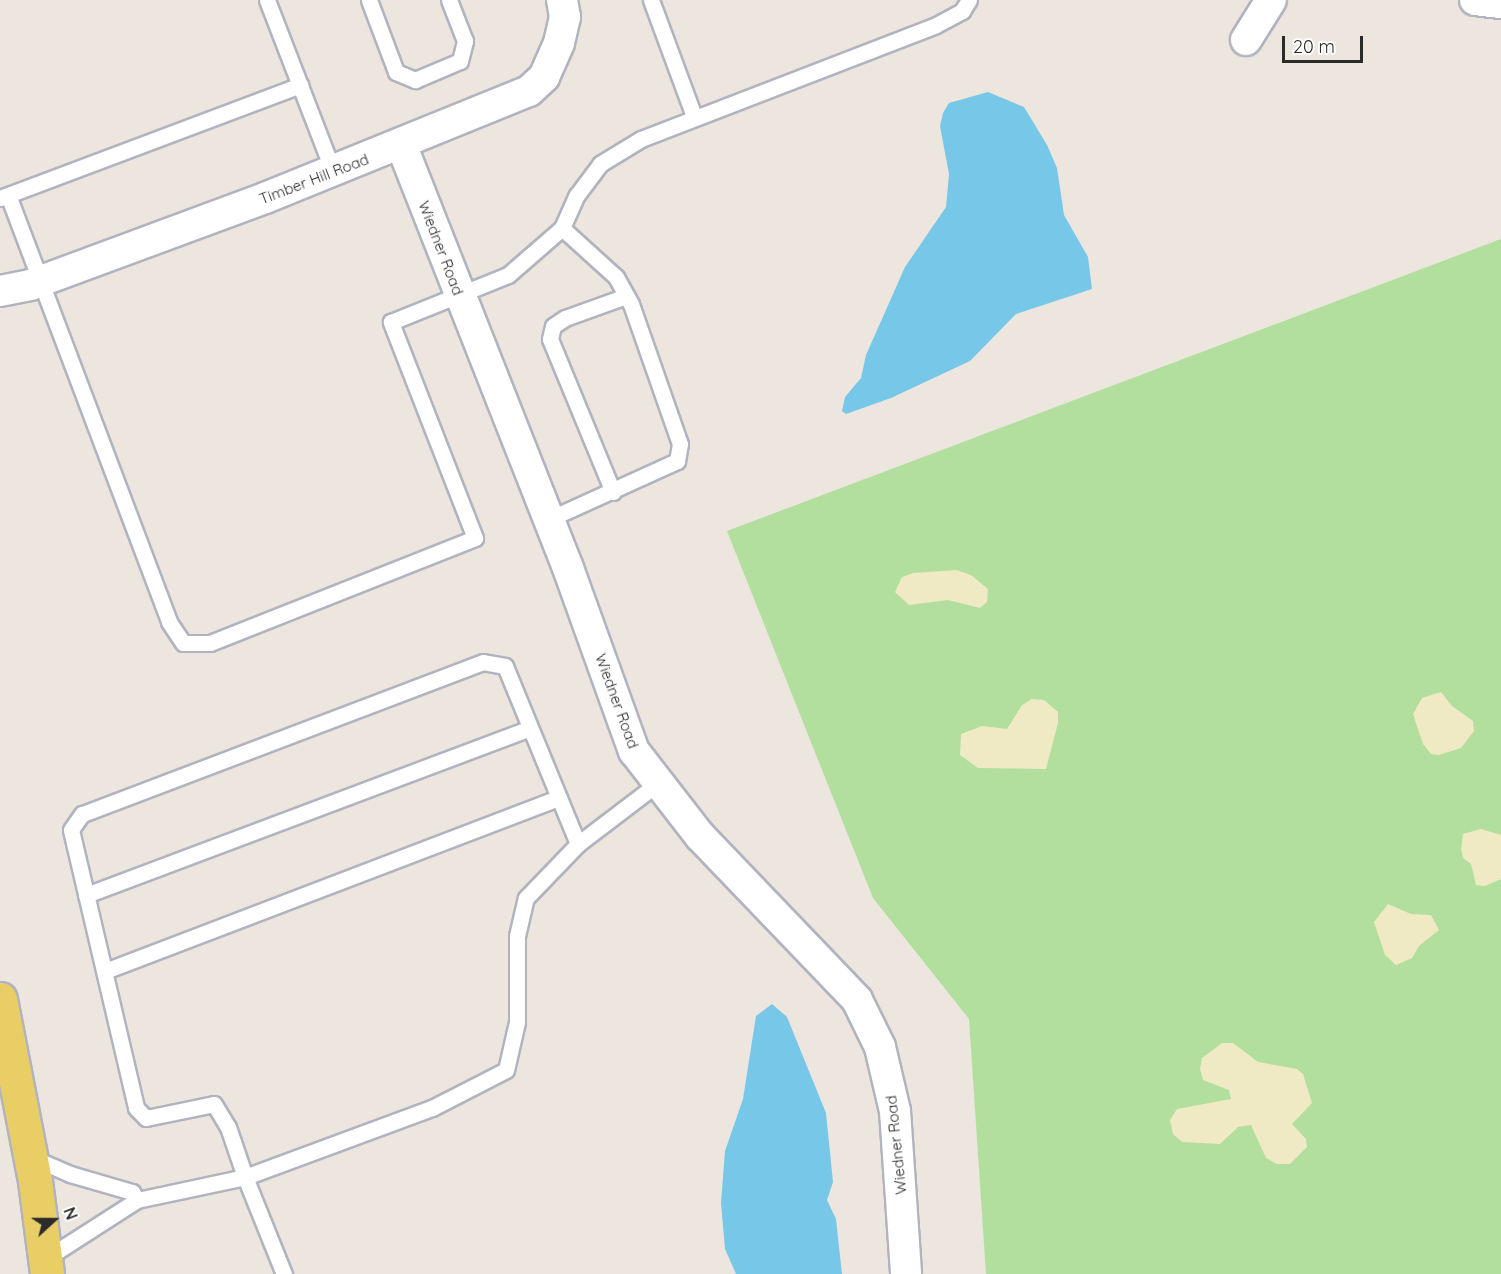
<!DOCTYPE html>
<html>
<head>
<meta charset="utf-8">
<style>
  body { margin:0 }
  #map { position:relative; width:1501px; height:1274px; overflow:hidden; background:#ece6de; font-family:Quicksand,sans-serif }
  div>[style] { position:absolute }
  .green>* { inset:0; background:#b2df9e }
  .sand>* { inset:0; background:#efeac3 }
  .water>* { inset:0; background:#77c7e8 }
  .roads { filter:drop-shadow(2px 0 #b1b4be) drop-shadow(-2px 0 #b1b4be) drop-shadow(0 2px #b1b4be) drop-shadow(0 -2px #b1b4be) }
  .service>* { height:15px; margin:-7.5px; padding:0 7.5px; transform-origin:7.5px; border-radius:7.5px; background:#fff }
  .minor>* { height:30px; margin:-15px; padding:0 15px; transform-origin:15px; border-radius:15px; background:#fff }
  .primary>* { height:33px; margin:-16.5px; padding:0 16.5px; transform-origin:16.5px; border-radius:16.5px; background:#e9ce66 }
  span { translate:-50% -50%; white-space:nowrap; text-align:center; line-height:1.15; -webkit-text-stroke:6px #fff; paint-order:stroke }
  .street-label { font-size:15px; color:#2b2b2b }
  .north { position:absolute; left:24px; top:1190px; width:60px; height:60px; -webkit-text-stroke:4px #fff; paint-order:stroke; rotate:69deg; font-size:16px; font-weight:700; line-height:24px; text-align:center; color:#2b2b2b }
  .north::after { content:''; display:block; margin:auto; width:21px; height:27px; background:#2b2b2b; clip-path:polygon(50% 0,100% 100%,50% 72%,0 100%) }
  .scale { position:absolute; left:1282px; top:36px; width:81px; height:27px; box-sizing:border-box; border:3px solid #2b2b2b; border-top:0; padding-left:8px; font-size:18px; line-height:21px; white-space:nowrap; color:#2b2b2b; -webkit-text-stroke:4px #fff; paint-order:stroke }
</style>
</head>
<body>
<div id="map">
  <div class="green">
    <div style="clip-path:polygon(1501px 239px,1501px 1274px,986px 1274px,969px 1019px,873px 898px,727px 531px)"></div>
  </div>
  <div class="sand">
    <div style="clip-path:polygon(957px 570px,971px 575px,988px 589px,987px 602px,980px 608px,948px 600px,909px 605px,895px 592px,902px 577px,913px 573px)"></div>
    <div style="clip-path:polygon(1441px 692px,1452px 706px,1473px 721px,1474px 731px,1461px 748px,1439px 755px,1431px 754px,1423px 744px,1413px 714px,1422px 698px)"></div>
    <div style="clip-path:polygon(1032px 699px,1044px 700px,1058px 712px,1058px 723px,1046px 769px,978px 768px,960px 755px,961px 734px,982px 726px,1007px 729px,1022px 705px)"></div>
    <div style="clip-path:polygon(1481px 829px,1501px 835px,1501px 879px,1485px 886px,1476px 885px,1471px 864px,1463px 858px,1461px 849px,1463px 834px)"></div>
    <div style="clip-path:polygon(1388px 904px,1411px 914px,1431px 915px,1439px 930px,1419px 946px,1412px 958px,1396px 965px,1385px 955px,1374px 922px)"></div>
    <div style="clip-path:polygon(1222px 1043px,1233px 1043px,1258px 1062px,1297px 1069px,1303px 1074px,1312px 1103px,1292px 1124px,1306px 1139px,1307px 1147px,1290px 1164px,1277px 1164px,1266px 1158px,1251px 1125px,1238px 1127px,1220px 1144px,1182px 1142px,1173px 1134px,1170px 1120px,1177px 1109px,1231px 1099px,1229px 1090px,1203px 1080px,1200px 1069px,1202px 1058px)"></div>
  </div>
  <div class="water">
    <div style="clip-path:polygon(988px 92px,1024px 107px,1047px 145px,1057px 168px,1064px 215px,1088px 257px,1092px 289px,1016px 314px,970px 361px,891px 398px,846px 414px,842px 411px,845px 397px,861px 378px,866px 355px,905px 267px,946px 207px,949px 174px,940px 126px,943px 113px,949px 103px)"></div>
    <div style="clip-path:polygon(772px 1004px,787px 1017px,826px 1113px,833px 1182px,827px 1200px,836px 1219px,842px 1274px,736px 1274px,725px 1249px,721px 1203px,725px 1151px,743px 1099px,756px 1016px)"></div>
  </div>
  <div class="roads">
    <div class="service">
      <div style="left:267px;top:0;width:183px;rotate:68.9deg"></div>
      <div style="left:369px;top:0;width:77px;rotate:69.4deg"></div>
      <div style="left:396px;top:72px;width:21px;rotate:23deg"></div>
      <div style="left:415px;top:80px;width:49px;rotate:-22.9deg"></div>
      <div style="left:460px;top:61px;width:21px;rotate:-76deg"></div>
      <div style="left:465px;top:41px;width:44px;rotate:-111.3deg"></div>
      <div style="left:651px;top:0;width:124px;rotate:69.7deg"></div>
      <div style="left:8px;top:195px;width:456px;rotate:69.3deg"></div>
      <div style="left:169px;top:622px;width:25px;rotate:56deg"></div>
      <div style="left:183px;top:643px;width:27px"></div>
      <div style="left:210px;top:643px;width:285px;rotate:-21.6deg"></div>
      <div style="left:475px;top:538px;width:232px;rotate:-111.3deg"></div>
      <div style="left:391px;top:322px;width:126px;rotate:-21.9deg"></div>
      <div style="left:508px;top:275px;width:72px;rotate:-41deg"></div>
      <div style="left:562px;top:228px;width:36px;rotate:-66deg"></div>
      <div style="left:577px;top:195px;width:39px;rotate:-53deg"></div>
      <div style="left:600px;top:164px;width:48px;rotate:-31.4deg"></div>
      <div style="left:641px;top:139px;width:316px;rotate:-21.1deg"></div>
      <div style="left:936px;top:25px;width:30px;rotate:-28deg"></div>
      <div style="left:962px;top:11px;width:13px;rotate:-58deg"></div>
      <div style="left:0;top:198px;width:321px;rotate:-20.6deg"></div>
      <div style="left:613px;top:492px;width:165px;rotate:-112.4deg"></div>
      <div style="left:550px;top:339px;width:13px;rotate:-77deg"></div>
      <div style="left:553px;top:326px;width:14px;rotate:-34deg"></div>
      <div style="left:565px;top:318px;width:65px;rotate:-19.8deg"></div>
      <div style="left:547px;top:520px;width:143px;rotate:-24.4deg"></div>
      <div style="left:677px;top:461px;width:17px;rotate:-80deg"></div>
      <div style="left:680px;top:444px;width:148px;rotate:-109.3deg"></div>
      <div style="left:631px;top:304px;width:31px;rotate:-119deg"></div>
      <div style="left:616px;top:277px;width:73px;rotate:-137.8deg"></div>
      <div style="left:578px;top:844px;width:101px;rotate:-37.3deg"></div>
      <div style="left:86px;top:895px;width:474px;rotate:-20.6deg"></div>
      <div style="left:105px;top:971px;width:486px;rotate:-20.9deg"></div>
      <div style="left:31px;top:1157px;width:43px;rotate:23.6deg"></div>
      <div style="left:70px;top:1174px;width:65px;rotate:16.2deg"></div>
      <div style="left:132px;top:1192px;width:9px;rotate:58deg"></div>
      <div style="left:137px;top:1200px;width:109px;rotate:147.3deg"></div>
      <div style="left:137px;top:1200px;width:110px;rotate:-12deg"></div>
      <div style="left:245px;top:1177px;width:199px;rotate:-20.3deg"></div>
      <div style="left:432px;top:1108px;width:83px;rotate:-27.2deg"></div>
      <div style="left:506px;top:1070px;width:49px;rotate:-77.1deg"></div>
      <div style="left:517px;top:1022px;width:86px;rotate:-90deg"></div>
      <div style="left:517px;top:936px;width:39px;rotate:-77deg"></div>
      <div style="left:526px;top:898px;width:75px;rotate:-46.1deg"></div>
      <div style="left:578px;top:844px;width:192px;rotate:-112.3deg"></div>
      <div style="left:505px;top:666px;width:22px;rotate:-170deg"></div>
      <div style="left:483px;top:662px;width:429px;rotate:159.2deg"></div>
      <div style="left:82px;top:814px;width:19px;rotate:125deg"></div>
      <div style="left:71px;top:830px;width:285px;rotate:76.8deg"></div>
      <div style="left:136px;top:1108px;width:14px;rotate:45deg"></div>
      <div style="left:146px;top:1118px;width:69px;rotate:-11.6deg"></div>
      <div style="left:214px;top:1104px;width:27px;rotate:59deg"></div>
      <div style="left:228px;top:1127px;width:53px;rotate:71.2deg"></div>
      <div style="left:245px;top:1177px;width:105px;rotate:68.1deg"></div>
    </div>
    <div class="minor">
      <div style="left:1475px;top:0;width:26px;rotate:7deg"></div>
      <div style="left:1246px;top:40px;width:47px;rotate:-58deg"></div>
      <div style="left:401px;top:144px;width:456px;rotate:68.5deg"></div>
      <div style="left:568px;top:568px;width:195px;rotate:70.2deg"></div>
      <div style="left:634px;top:751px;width:108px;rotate:52.2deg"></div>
      <div style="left:700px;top:836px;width:227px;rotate:46.2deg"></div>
      <div style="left:857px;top:1000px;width:52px;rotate:63.9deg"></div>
      <div style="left:880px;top:1047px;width:66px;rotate:76.8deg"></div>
      <div style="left:895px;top:1111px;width:163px;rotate:86.1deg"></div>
      <div style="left:0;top:291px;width:31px;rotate:-11deg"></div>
      <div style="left:30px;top:285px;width:251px;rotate:-20.3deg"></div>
      <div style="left:265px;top:198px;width:285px;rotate:-22.1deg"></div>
      <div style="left:529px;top:91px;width:21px;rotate:-43deg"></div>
      <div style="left:544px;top:77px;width:37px;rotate:-66deg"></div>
      <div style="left:559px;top:43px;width:27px;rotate:-77deg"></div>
      <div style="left:565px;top:17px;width:17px;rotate:-100deg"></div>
    </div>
    <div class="primary">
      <div style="left:0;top:999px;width:185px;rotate:79.1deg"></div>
      <div style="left:35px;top:1181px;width:94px;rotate:82.6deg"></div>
    </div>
  </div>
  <div class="street-label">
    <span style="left:314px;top:179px;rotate:-21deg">Timber Hill Road</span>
    <span style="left:441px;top:248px;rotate:69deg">Wiedner Road</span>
    <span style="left:617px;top:701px;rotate:70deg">Wiedner Road</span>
    <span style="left:896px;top:1145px;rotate:-96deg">Wiedner Road</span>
  </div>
  <div class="north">N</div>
  <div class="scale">20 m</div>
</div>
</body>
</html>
